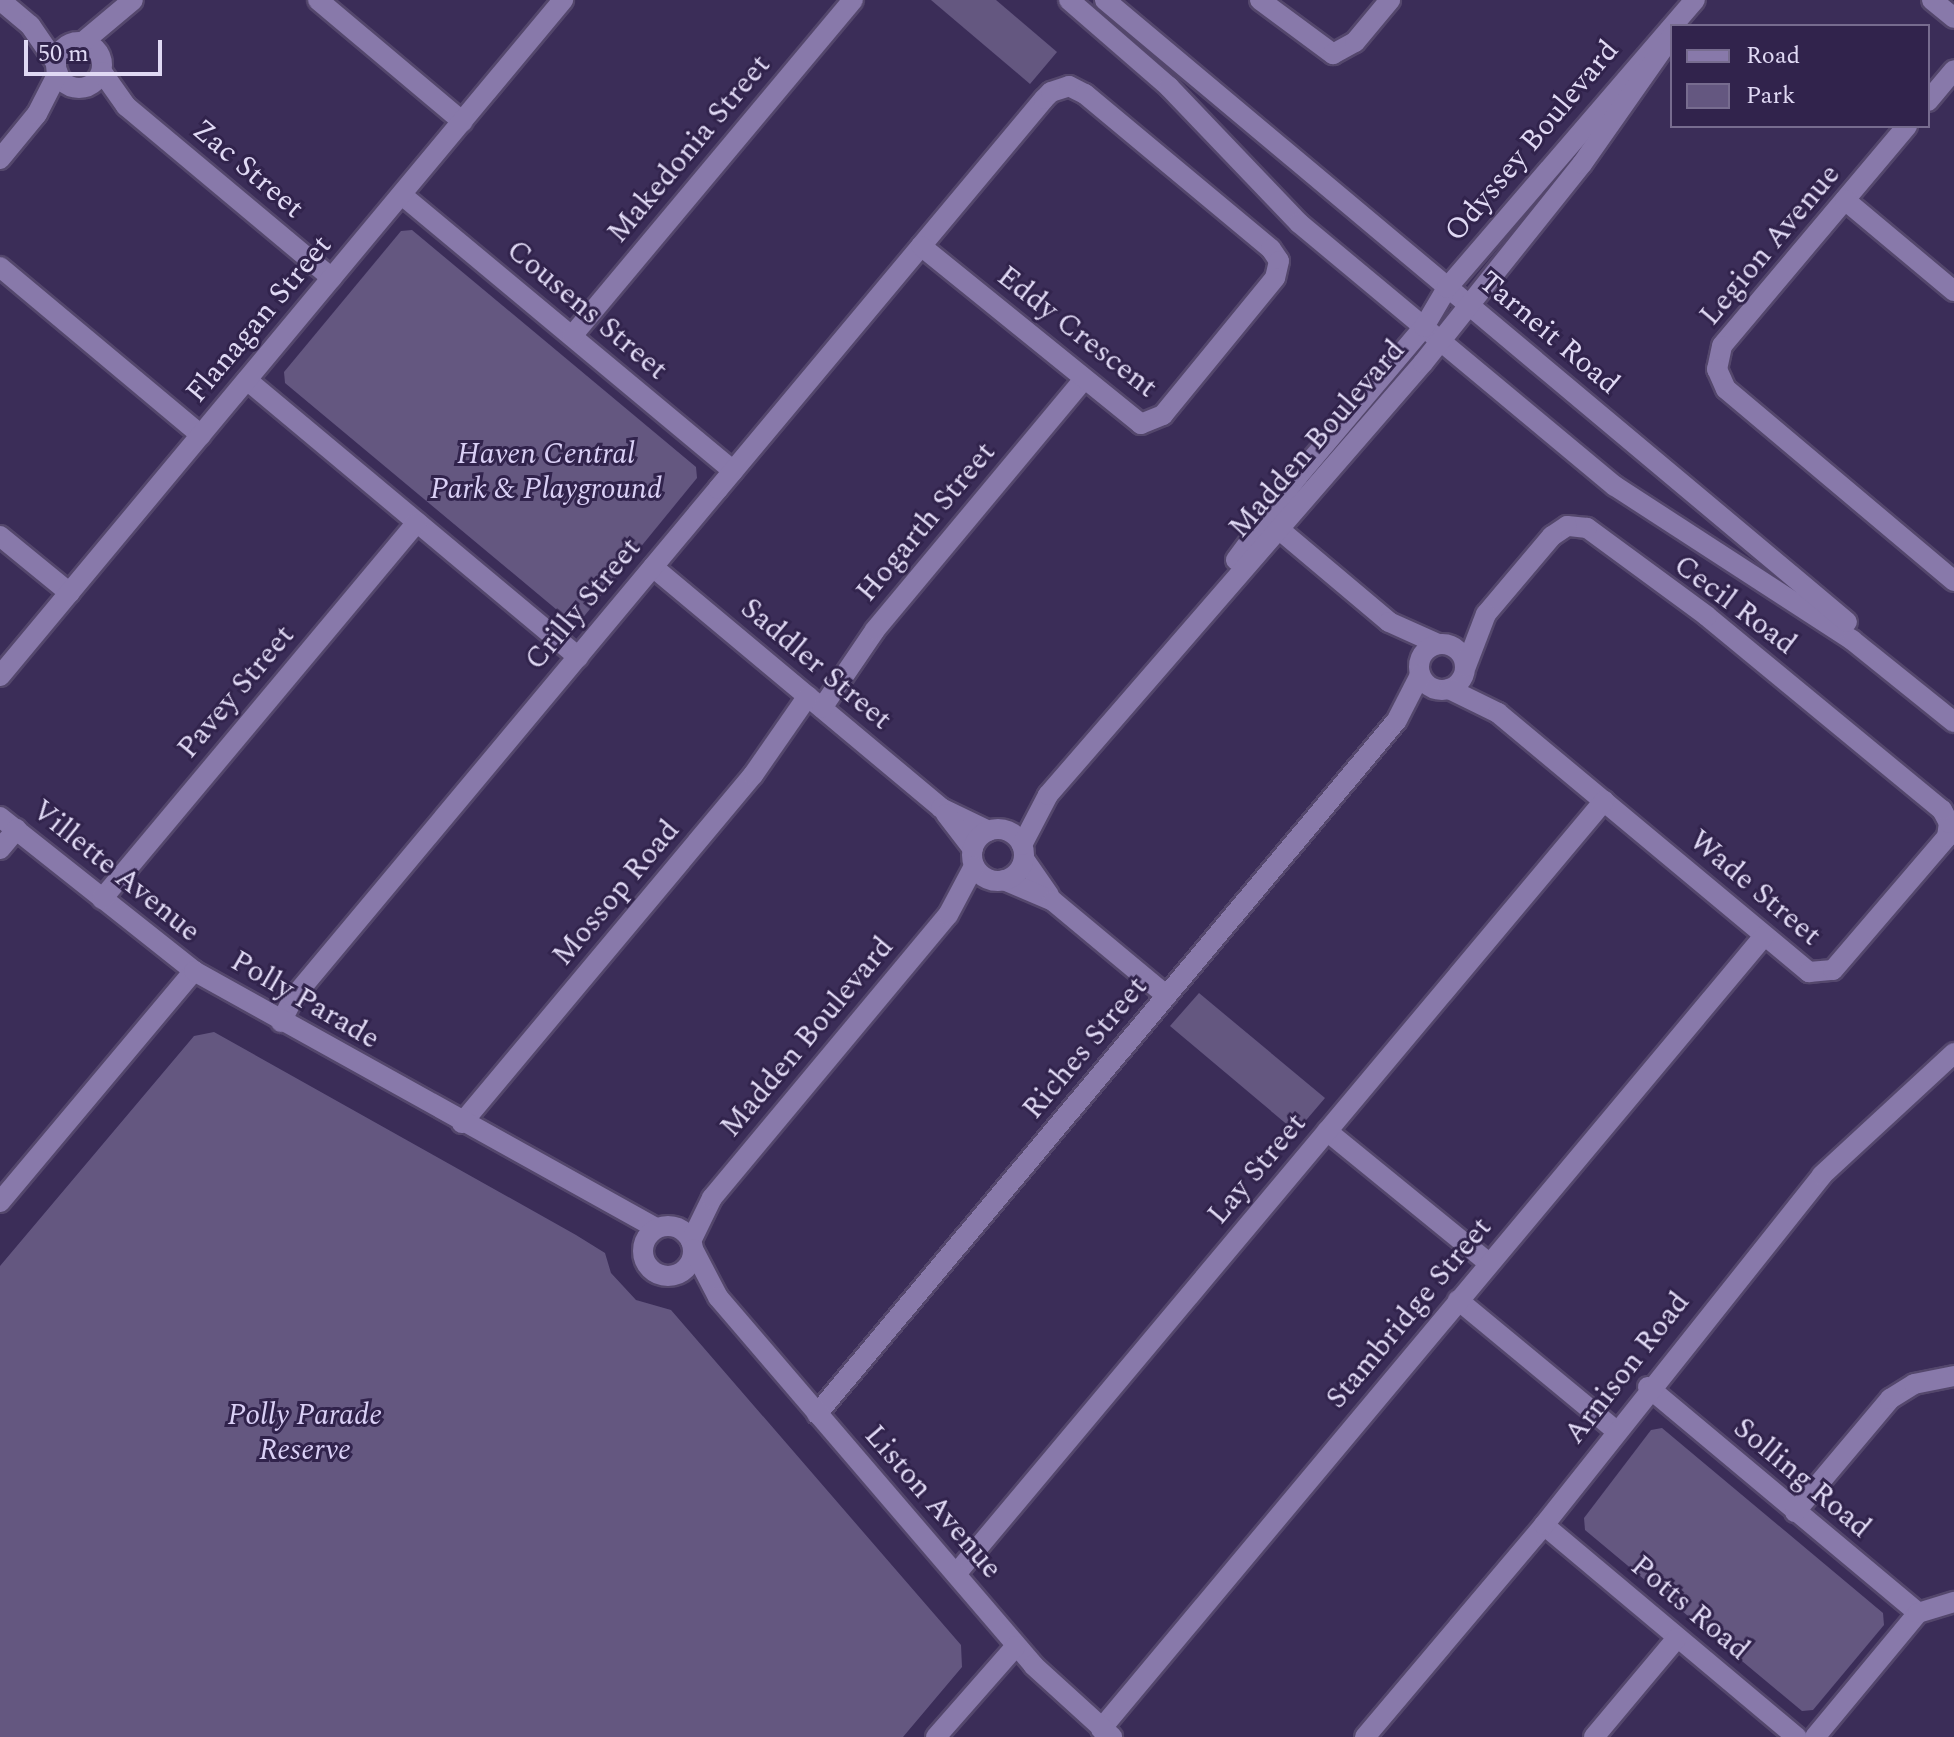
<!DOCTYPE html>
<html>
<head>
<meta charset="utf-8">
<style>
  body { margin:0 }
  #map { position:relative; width:1954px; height:1737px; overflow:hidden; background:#3b2d58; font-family:Spectral,serif }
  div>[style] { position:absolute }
  .green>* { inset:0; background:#645780 }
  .roads { filter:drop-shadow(2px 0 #54476c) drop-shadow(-2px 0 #54476c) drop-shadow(0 2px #54476c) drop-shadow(0 -2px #54476c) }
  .minor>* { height:20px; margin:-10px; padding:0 10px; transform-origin:10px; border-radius:10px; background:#8879aa }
  .minor>.ring { margin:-10px; padding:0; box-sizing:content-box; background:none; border:20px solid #8879aa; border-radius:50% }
  .tertiary>* { height:20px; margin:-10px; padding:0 10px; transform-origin:10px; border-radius:10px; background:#8879aa }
  .tertiary>.ring { margin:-10px; padding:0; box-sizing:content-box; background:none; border:20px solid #8879aa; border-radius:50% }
  span { translate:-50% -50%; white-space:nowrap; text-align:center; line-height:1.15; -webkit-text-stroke:6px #31234c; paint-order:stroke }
  .street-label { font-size:30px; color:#e0d9f4 }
  .park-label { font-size:30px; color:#dad0f6; font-style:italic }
  .legend { position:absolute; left:1670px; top:24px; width:260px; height:104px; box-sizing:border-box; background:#31234c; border:2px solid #776c8f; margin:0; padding:10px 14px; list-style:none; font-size:24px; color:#e0d9f4 }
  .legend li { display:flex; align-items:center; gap:16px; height:40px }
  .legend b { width:40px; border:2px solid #776c8f }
  .scale { position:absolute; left:24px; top:40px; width:138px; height:36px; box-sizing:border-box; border:4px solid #e0d9f4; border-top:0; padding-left:10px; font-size:24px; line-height:28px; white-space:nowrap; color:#e0d9f4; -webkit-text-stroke:6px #31234c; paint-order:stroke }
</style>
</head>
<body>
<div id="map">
  <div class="green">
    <div style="clip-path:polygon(931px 0,996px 0,1057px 52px,1030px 84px)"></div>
    <div style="clip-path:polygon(412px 230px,696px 467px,697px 478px,581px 620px,569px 620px,285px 383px,284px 372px,401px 231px)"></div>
    <div style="clip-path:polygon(1199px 993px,1325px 1098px,1296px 1132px,1170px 1026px)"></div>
    <div style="clip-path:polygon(214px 1032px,576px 1235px,605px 1253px,611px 1273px,636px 1300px,671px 1310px,961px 1645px,962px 1667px,903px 1737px,0 1737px,0 1266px,194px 1036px)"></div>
    <div style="clip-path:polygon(1662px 1428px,1883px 1613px,1884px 1625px,1813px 1710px,1802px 1711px,1585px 1530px,1584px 1518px,1651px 1430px)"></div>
  </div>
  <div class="roads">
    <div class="minor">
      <div style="left:0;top:0;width:39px;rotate:40deg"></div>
      <div style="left:30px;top:25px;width:46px;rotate:55.6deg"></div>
      <div style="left:318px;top:0;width:189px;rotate:40.1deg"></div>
      <div style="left:1260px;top:0;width:91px;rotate:36.5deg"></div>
      <div style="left:1333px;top:54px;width:25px;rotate:-29deg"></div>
      <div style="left:1355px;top:42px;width:55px;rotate:-50.2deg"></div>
      <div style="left:1932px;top:0;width:28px;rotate:39deg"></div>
      <div class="ring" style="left:56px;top:42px;width:26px;height:26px"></div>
      <div style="left:83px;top:42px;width:65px;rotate:-40deg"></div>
      <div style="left:102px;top:72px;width:42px;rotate:54.8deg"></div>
      <div style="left:126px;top:106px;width:268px;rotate:39.9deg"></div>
      <div style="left:1928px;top:101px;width:40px;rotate:-50deg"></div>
      <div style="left:1907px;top:126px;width:287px;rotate:130.1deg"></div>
      <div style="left:1722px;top:346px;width:24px;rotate:102deg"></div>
      <div style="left:1717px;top:369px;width:22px;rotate:66deg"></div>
      <div style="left:1726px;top:389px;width:298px;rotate:40.1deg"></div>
      <div style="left:0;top:159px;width:58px;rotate:-50.6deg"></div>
      <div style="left:37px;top:114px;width:46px;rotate:-62.9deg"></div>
      <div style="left:402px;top:195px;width:431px;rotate:39.8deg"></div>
      <div style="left:1845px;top:200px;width:142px;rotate:39.9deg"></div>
      <div style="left:0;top:267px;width:262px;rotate:39.9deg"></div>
      <div style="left:572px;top:336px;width:438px;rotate:-50.1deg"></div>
      <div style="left:247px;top:380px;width:432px;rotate:39.9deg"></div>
      <div style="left:1268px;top:520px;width:158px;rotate:40.1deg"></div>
      <div style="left:1389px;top:622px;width:54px;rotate:24.2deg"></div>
      <div style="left:0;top:536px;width:90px;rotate:39.2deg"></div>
      <div style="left:653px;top:567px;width:376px;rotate:39.9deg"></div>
      <div style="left:941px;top:808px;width:53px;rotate:25.6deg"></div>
      <div class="ring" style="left:1419px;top:644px;width:26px;height:26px"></div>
      <div style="left:0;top:676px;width:880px;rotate:-50.21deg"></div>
      <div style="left:1449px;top:689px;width:55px;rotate:26.1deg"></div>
      <div style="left:1498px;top:713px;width:405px;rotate:39.8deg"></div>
      <div style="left:1809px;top:972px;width:24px;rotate:-5deg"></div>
      <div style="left:1833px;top:970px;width:175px;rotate:-49.4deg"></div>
      <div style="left:1947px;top:837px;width:14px;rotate:-82deg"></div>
      <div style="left:1949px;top:823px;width:15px;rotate:-118deg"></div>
      <div style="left:1942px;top:810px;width:305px;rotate:-140.5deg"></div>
      <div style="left:1707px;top:616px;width:149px;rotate:-143.7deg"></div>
      <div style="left:1587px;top:528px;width:20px;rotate:-174deg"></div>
      <div style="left:1567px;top:526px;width:18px;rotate:146deg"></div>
      <div style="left:1552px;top:536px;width:102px;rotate:130.2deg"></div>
      <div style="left:1486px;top:614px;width:56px;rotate:111deg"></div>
      <div style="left:822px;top:708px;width:94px;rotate:-55.8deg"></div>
      <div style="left:875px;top:630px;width:325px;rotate:-50.2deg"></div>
      <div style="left:946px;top:814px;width:44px;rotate:52.4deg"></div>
      <div style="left:0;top:817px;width:248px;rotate:38.4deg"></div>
      <div style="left:0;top:849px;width:26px;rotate:-50deg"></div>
      <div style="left:1024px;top:859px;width:44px;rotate:55.2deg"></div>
      <div style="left:1004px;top:880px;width:53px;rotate:23.2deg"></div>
      <div style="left:1053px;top:901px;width:148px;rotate:39.8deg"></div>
      <div style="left:102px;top:899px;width:491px;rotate:-50.1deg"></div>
      <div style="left:281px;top:1022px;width:27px;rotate:-63deg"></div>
      <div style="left:293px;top:998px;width:663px;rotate:-50.14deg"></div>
      <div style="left:718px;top:489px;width:508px;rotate:-50.11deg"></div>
      <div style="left:1044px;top:99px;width:10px;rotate:-45deg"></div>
      <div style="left:1051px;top:92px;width:19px;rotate:-18deg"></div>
      <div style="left:1069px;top:86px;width:18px;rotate:27deg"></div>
      <div style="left:1085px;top:94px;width:242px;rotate:39.8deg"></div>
      <div style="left:1271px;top:249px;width:14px;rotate:56deg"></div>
      <div style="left:1279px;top:261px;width:17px;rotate:103deg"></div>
      <div style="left:1275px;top:278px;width:177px;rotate:129.3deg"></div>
      <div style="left:1163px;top:415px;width:24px;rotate:158deg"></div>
      <div style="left:1141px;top:424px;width:283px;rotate:-141deg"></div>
      <div style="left:462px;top:1123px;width:454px;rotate:-50.1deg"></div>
      <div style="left:753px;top:775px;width:96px;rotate:-55.2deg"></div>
      <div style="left:1327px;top:1131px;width:209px;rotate:39.2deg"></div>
      <div style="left:1458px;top:1300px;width:204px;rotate:39.6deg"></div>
      <div style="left:1648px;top:1387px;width:352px;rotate:39.9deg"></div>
      <div style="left:817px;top:1414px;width:904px;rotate:-50.11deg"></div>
      <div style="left:1397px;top:720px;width:51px;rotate:-62.9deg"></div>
      <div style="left:1795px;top:1512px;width:148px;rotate:-49.9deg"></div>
      <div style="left:1890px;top:1399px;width:28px;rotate:-32deg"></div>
      <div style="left:1914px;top:1384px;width:41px;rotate:-11.3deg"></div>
      <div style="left:1544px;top:1525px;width:330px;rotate:40deg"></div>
      <div style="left:956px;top:1574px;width:1009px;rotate:-50.03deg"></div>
      <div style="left:1101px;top:1729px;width:1034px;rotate:-50.1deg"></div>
      <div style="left:1365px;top:1737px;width:277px;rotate:-49.8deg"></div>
      <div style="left:1544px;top:1525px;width:447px;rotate:-51.5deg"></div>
      <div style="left:1822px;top:1175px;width:180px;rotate:-42.7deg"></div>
      <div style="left:1594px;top:1737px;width:129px;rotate:-50deg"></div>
      <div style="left:1815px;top:1737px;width:161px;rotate:-50.3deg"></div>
      <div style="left:1918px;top:1613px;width:38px;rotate:-17deg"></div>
    </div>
    <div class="tertiary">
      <div style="left:1069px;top:0;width:133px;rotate:41deg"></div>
      <div style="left:1169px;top:87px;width:188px;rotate:46.3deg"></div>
      <div style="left:1299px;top:223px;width:411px;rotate:39.8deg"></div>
      <div style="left:1615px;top:486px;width:283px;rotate:33deg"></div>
      <div style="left:1852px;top:640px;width:131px;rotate:38.8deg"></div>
      <div style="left:1105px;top:0;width:968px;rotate:39.97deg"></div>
      <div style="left:1236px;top:560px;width:104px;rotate:-53.6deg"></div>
      <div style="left:1298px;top:476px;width:195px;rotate:-49.8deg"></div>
      <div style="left:1424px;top:327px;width:45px;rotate:-59.5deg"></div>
      <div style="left:1447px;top:288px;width:380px;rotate:-49.3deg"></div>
      <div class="ring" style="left:972px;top:829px;width:32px;height:32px"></div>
      <div style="left:1022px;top:845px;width:56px;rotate:-62.5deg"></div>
      <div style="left:1048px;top:795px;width:572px;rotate:-49.04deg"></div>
      <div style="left:1423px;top:363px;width:255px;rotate:-51.4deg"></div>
      <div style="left:1582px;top:164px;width:156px;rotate:-54.9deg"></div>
      <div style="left:0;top:1202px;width:302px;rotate:-50deg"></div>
      <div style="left:194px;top:971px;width:529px;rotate:29.09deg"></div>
      <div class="ring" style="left:643px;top:1226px;width:30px;height:30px"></div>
      <div style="left:691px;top:1241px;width:48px;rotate:-64deg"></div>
      <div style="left:712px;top:1198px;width:368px;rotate:-50.2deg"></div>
      <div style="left:948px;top:915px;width:55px;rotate:-62deg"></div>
      <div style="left:693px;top:1249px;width:54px;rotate:62.5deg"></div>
      <div style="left:718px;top:1297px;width:484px;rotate:49.4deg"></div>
      <div style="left:1033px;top:1665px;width:107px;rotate:42.3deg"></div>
      <div style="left:936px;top:1737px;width:121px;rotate:-48.7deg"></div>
    </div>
  </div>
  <div class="street-label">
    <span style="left:1532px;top:141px;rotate:-50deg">Odyssey Boulevard</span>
    <span style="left:689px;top:149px;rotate:-50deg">Makedonia Street</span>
    <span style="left:248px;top:169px;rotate:40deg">Zac Street</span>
    <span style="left:1770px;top:245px;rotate:-50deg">Legion Avenue</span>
    <span style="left:587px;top:310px;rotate:40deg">Cousens Street</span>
    <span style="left:259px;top:319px;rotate:-50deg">Flanagan Street</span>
    <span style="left:1077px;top:332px;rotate:38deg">Eddy Crescent</span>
    <span style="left:1549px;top:333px;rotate:40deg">Tarneit Road</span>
    <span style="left:1317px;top:439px;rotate:-49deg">Madden Boulevard</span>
    <span style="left:926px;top:522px;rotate:-50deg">Hogarth Street</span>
    <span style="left:583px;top:604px;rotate:-50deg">Crilly Street</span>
    <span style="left:1735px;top:605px;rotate:37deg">Cecil Road</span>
    <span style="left:816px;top:664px;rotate:40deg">Saddler Street</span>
    <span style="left:236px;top:692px;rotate:-50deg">Pavey Street</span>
    <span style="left:116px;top:871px;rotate:39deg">Villette Avenue</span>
    <span style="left:1755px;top:888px;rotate:40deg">Wade Street</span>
    <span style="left:616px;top:893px;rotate:-50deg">Mossop Road</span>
    <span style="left:305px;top:1000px;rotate:30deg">Polly Parade</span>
    <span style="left:807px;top:1037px;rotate:-50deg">Madden Boulevard</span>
    <span style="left:1085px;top:1048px;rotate:-50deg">Riches Street</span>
    <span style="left:1257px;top:1169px;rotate:-50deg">Lay Street</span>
    <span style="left:1409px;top:1313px;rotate:-50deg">Stambridge Street</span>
    <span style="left:1627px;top:1368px;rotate:-52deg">Arnison Road</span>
    <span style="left:1802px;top:1478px;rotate:40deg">Solling Road</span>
    <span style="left:933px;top:1502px;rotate:49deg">Liston Avenue</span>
    <span style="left:1690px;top:1608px;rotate:40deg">Potts Road</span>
  </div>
  <div class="park-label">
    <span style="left:546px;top:471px">Haven Central<br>Park &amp; Playground</span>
    <span style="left:305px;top:1432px">Polly Parade<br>Reserve</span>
  </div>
  <ul class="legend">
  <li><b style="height:10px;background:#8879aa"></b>Road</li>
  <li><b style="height:22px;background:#645780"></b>Park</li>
  </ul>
  <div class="scale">50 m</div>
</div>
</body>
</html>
